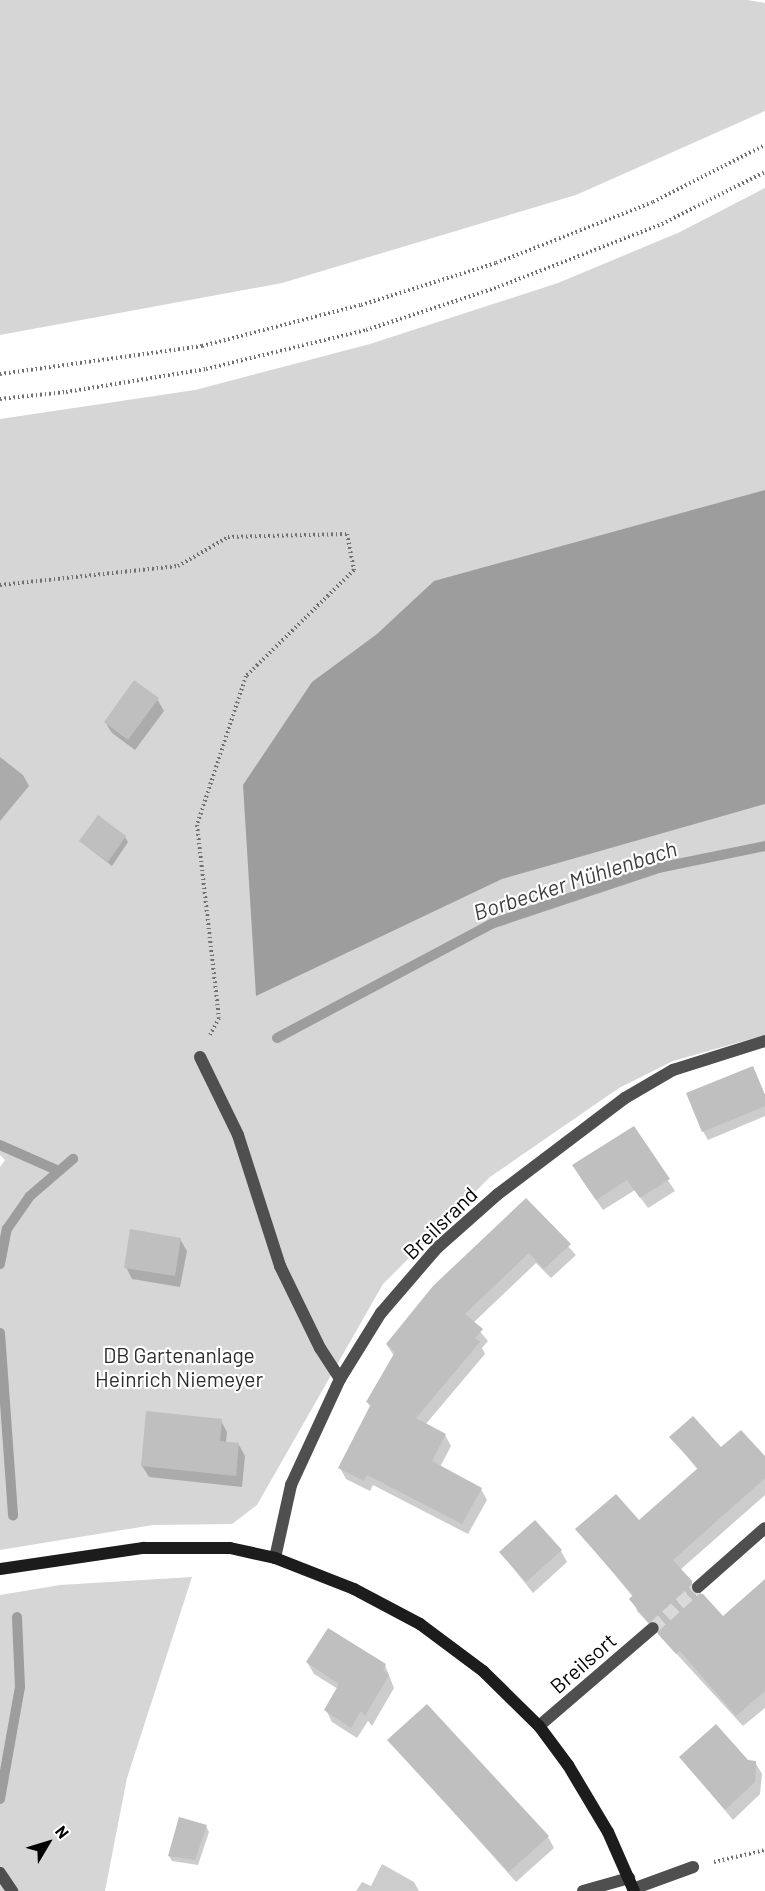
<!DOCTYPE html>
<html>
<head>
<meta charset="utf-8">
<style>
  body { margin:0 }
  #map { position:relative; width:765px; height:1891px; overflow:hidden; background:#fff; font-family:Barlow,sans-serif }
  div>[style] { position:absolute }
  .green>* { inset:0; background:#d6d6d6 }
  .water>* { inset:0; background:#9d9d9d }
  .shadow>* { inset:0; background:#0003 }
  .stream>* { height:10px; margin:-5px; padding:0 5px; transform-origin:5px; border-radius:5px; background:#9d9d9d }
  .building>* { inset:0; background:#bfbfbf }
  .street-tunnel>* { height:12px; margin-top:-6px; transform-origin:0; background:repeating-linear-gradient(90deg,#d9d9d9 0 12px,transparent 0 18px) }
  .path>* { height:4px; margin-top:-2px; transform-origin:0; background:repeating-linear-gradient(90deg,#717171 0 1.5px,transparent 0 4.5px) }
  .lane>* { height:12px; margin:-6px; padding:0 6px; transform-origin:6px; border-radius:6px; background:#4f4f4f }
  .street>* { height:12px; margin:-6px; padding:0 6px; transform-origin:6px; border-radius:6px; background:#4f4f4f }
  .secondary>* { height:12px; margin:-6px; padding:0 6px; transform-origin:6px; border-radius:6px; background:#1c1c1c }
  span { translate:-50% -50%; white-space:nowrap; text-align:center; line-height:1.15; -webkit-text-stroke:4.5px #fff; paint-order:stroke }
  .street-label { font-size:21px; color:#000 }
  .park-label { font-size:21px; color:#2d2d2d }
  .water-label { font-size:22px; color:#3e3e3e; font-style:italic }
  .north { position:absolute; left:18px; top:1813px; width:60px; height:60px; -webkit-text-stroke:4px #fff; paint-order:stroke; rotate:52deg; font-size:16px; font-weight:700; line-height:24px; text-align:center; color:#000 }
  .north::after { content:''; display:block; margin:auto; width:21px; height:27px; background:#000; clip-path:polygon(50% 0,100% 100%,50% 72%,0 100%) }
</style>
</head>
<body>
<div id="map">
  <div class="green">
    <div style="clip-path:polygon(0 0,747px 0,765px 3px,765px 111px,576px 195px,282px 283px,0 335px)"></div>
    <div style="clip-path:polygon(765px 188px,765px 1035px,673px 1061px,619px 1088px,490px 1177px,383px 1284px,257px 1505px,232px 1524px,153px 1525px,0 1550px,0 1167px,5px 1160px,0 1155px,0 419px,195px 390px,370px 344px,558px 283px,680px 232px)"></div>
    <div style="clip-path:polygon(192px 1577px,127px 1778px,105px 1891px,0 1891px,0 1595px,60px 1585px)"></div>
  </div>
  <div class="water">
    <div style="clip-path:polygon(765px 490px,765px 804px,502px 879px,256px 996px,243px 785px,312px 682px,377px 634px,434px 581px)"></div>
  </div>
  <div class="shadow">
    <div style="clip-path:polygon(157px 699px,164px 711px,135px 750px,112px 733px,105px 722px)"></div>
    <div style="clip-path:polygon(0 757px,23px 775px,29px 786px,0 821px)"></div>
    <div style="clip-path:polygon(125px 837px,128px 842px,112px 866px,81px 842px)"></div>
    <div style="clip-path:polygon(753px 1068px,765px 1095px,765px 1116px,708px 1140px,703px 1131px)"></div>
    <div style="clip-path:polygon(633px 1128px,675px 1191px,648px 1208px,635px 1190px,603px 1210px,580px 1177px)"></div>
    <div style="clip-path:polygon(526px 1200px,576px 1255px,551px 1278px,536px 1263px,473px 1323px,488px 1341px,482px 1348px,485px 1354px,425px 1425px,445px 1435px,451px 1446px,440px 1467px,481px 1489px,487px 1500px,468px 1534px,373px 1485px,370px 1491px,346px 1479px,340px 1468px,371px 1408px,367px 1402px,394px 1356px,387px 1345px)"></div>
    <div style="clip-path:polygon(180px 1239px,187px 1251px,180px 1287px,132px 1279px,126px 1267px)"></div>
    <div style="clip-path:polygon(221px 1421px,227px 1432px,226px 1443px,239px 1445px,245px 1456px,242px 1487px,149px 1477px,142px 1466px)"></div>
    <div style="clip-path:polygon(671px 1437px,765px 1459px,765px 1495px,680px 1570px,722px 1618px,765px 1581px,765px 1708px,743px 1726px,637px 1611px,633px 1597px,577px 1529px,638px 1522px,698px 1470px)"></div>
    <div style="clip-path:polygon(561px 1551px,567px 1562px,533px 1593px,501px 1553px)"></div>
    <div style="clip-path:polygon(307px 1662px,385px 1665px,394px 1688px,372px 1726px,368px 1721px,357px 1738px,332px 1722px,326px 1710px,338px 1689px,314px 1674px)"></div>
    <div style="clip-path:polygon(389px 1740px,548px 1837px,554px 1848px,516px 1882px)"></div>
    <div style="clip-path:polygon(681px 1757px,755px 1762px,762px 1774px,760px 1794px,733px 1820px)"></div>
    <div style="clip-path:polygon(206px 1826px,209px 1832px,198px 1865px,172px 1861px,169px 1856px)"></div>
    <div style="clip-path:polygon(382px 1864px,414px 1882px,419px 1891px,356px 1891px,362px 1882px,371px 1886px)"></div>
  </div>
  <div class="stream">
    <div style="left:277px;top:1038px;width:242px;rotate:-28deg"></div>
    <div style="left:491px;top:924px;width:176px;rotate:-18.5deg"></div>
    <div style="left:658px;top:868px;width:109px;rotate:-11.6deg"></div>
    <div style="left:0;top:1145px;width:64px;rotate:23.8deg"></div>
    <div style="left:0;top:1264px;width:36px;rotate:-79deg"></div>
    <div style="left:7px;top:1229px;width:40px;rotate:-55.1deg"></div>
    <div style="left:30px;top:1196px;width:57px;rotate:-40.7deg"></div>
    <div style="left:0;top:1333px;width:183px;rotate:85.9deg"></div>
    <div style="left:0;top:1799px;width:114px;rotate:-79.9deg"></div>
    <div style="left:20px;top:1687px;width:70px;rotate:-92.5deg"></div>
  </div>
  <div class="building">
    <div style="clip-path:polygon(134px 680px,159px 698px,128px 740px,104px 722px)"></div>
    <div style="clip-path:polygon(98px 815px,126px 836px,108px 862px,79px 841px)"></div>
    <div style="clip-path:polygon(753px 1066px,765px 1095px,765px 1106px,702px 1132px,686px 1093px)"></div>
    <div style="clip-path:polygon(634px 1126px,670px 1179px,640px 1198px,627px 1180px,596px 1200px,572px 1165px)"></div>
    <div style="clip-path:polygon(526px 1198px,571px 1244px,544px 1269px,529px 1253px,465px 1314px,483px 1329px,475px 1338px,480px 1342px,416px 1418px,446px 1434px,432px 1461px,482px 1488px,462px 1524px,367px 1475px,364px 1481px,338px 1468px,371px 1404px,366px 1402px,395px 1352px,386px 1344px,433px 1286px)"></div>
    <div style="clip-path:polygon(130px 1229px,181px 1238px,175px 1276px,124px 1268px)"></div>
    <div style="clip-path:polygon(146px 1411px,222px 1419px,220px 1441px,239px 1443px,236px 1476px,141px 1466px)"></div>
    <div style="clip-path:polygon(693px 1416px,721px 1447px,741px 1430px,765px 1456px,765px 1478px,673px 1560px,692px 1581px,691px 1592px,703px 1594px,723px 1616px,765px 1579px,765px 1691px,736px 1716px,680px 1651px,676px 1654px,658px 1634px,660px 1623px,648px 1622px,629px 1599px,633px 1595px,575px 1529px,616px 1494px,639px 1520px,698px 1468px,669px 1437px)"></div>
    <div style="clip-path:polygon(535px 1520px,562px 1550px,526px 1582px,499px 1552px)"></div>
    <div style="clip-path:polygon(328px 1628px,386px 1664px,383px 1670px,389px 1675px,365px 1716px,361px 1711px,351px 1728px,324px 1710px,339px 1684px,306px 1662px)"></div>
    <div style="clip-path:polygon(427px 1704px,549px 1836px,509px 1872px,387px 1740px)"></div>
    <div style="clip-path:polygon(716px 1724px,748px 1760px,756px 1761px,755px 1782px,725px 1810px,679px 1757px)"></div>
    <div style="clip-path:polygon(179px 1817px,207px 1825px,195px 1860px,168px 1856px)"></div>
  </div>
  <div class="street-tunnel">
    <div style="left:653px;top:1628px;width:61px;rotate:-42.3deg"></div>
  </div>
  <div class="path">
    <div style="left:0;top:374px;width:204px;rotate:-7.9deg"></div>
    <div style="left:202px;top:346px;width:164px;rotate:-14.5deg"></div>
    <div style="left:361px;top:305px;width:141px;rotate:-17.3deg"></div>
    <div style="left:496px;top:263px;width:168px;rotate:-21.2deg"></div>
    <div style="left:653px;top:202px;width:126px;rotate:-27deg"></div>
    <div style="left:0;top:399px;width:66px;rotate:-6.1deg"></div>
    <div style="left:66px;top:392px;width:142px;rotate:-9.3deg"></div>
    <div style="left:206px;top:369px;width:165px;rotate:-13.7deg"></div>
    <div style="left:366px;top:330px;width:139px;rotate:-18deg"></div>
    <div style="left:498px;top:287px;width:176px;rotate:-21deg"></div>
    <div style="left:662px;top:224px;width:115px;rotate:-26.8deg"></div>
    <div style="left:0;top:585px;width:179px;rotate:-6.1deg"></div>
    <div style="left:178px;top:566px;width:58px;rotate:-30.1deg"></div>
    <div style="left:228px;top:537px;width:119px;rotate:-1.4deg"></div>
    <div style="left:347px;top:534px;width:37px;rotate:79deg"></div>
    <div style="left:354px;top:570px;width:151px;rotate:135.5deg"></div>
    <div style="left:246px;top:676px;width:157px;rotate:108.2deg"></div>
    <div style="left:197px;top:825px;width:194px;rotate:83.5deg"></div>
    <div style="left:219px;top:1018px;width:19px;rotate:118deg"></div>
    <div style="left:714px;top:1862px;width:52px;rotate:-13.2deg"></div>
  </div>
  <div class="lane">
    <div style="left:200px;top:1057px;width:87px;rotate:64deg"></div>
    <div style="left:238px;top:1135px;width:138px;rotate:72.2deg"></div>
    <div style="left:280px;top:1266px;width:91px;rotate:64deg"></div>
    <div style="left:320px;top:1348px;width:37px;rotate:57deg"></div>
    <div style="left:0;top:1873px;width:22px;rotate:56deg"></div>
    <div style="left:633px;top:1889px;width:64px;rotate:-20.1deg"></div>
  </div>
  <div class="street">
    <div style="left:275px;top:1558px;width:75px;rotate:-77.6deg"></div>
    <div style="left:291px;top:1485px;width:117px;rotate:-65.2deg"></div>
    <div style="left:340px;top:1379px;width:78px;rotate:-58.2deg"></div>
    <div style="left:381px;top:1313px;width:86px;rotate:-49.3deg"></div>
    <div style="left:437px;top:1248px;width:81px;rotate:-41.5deg"></div>
    <div style="left:498px;top:1194px;width:159px;rotate:-37.1deg"></div>
    <div style="left:625px;top:1098px;width:56px;rotate:-30.3deg"></div>
    <div style="left:673px;top:1070px;width:96px;rotate:-17.5deg"></div>
    <div style="left:698px;top:1587px;width:89px;rotate:-41.4deg"></div>
    <div style="left:539px;top:1726px;width:150px;rotate:-40.7deg"></div>
    <div style="left:583px;top:1891px;width:48px;rotate:-15.8deg"></div>
  </div>
  <div class="secondary">
    <div style="left:0;top:1569px;width:145px;rotate:-8.4deg"></div>
    <div style="left:143px;top:1548px;width:87px"></div>
    <div style="left:230px;top:1548px;width:46px;rotate:12.5deg"></div>
    <div style="left:275px;top:1558px;width:85px;rotate:21.4deg"></div>
    <div style="left:354px;top:1589px;width:75px;rotate:27.9deg"></div>
    <div style="left:420px;top:1624px;width:79px;rotate:36.7deg"></div>
    <div style="left:483px;top:1671px;width:78px;rotate:44.5deg"></div>
    <div style="left:539px;top:1726px;width:49px;rotate:53.4deg"></div>
    <div style="left:568px;top:1765px;width:78px;rotate:59.2deg"></div>
    <div style="left:608px;top:1832px;width:64px;rotate:66.2deg"></div>
  </div>
  <div class="street-label">
    <span style="left:440px;top:1223px;rotate:-44deg">Breilsrand</span>
    <span style="left:583px;top:1663px;rotate:-41deg">Breilsort</span>
  </div>
  <div class="park-label">
    <span style="left:179px;top:1367px">DB Gartenanlage<br>Heinrich Niemeyer</span>
  </div>
  <div class="water-label">
    <span style="left:575px;top:880px;rotate:-18deg">Borbecker Mühlenbach</span>
  </div>
  <div class="north">N</div>
</div>
</body>
</html>
